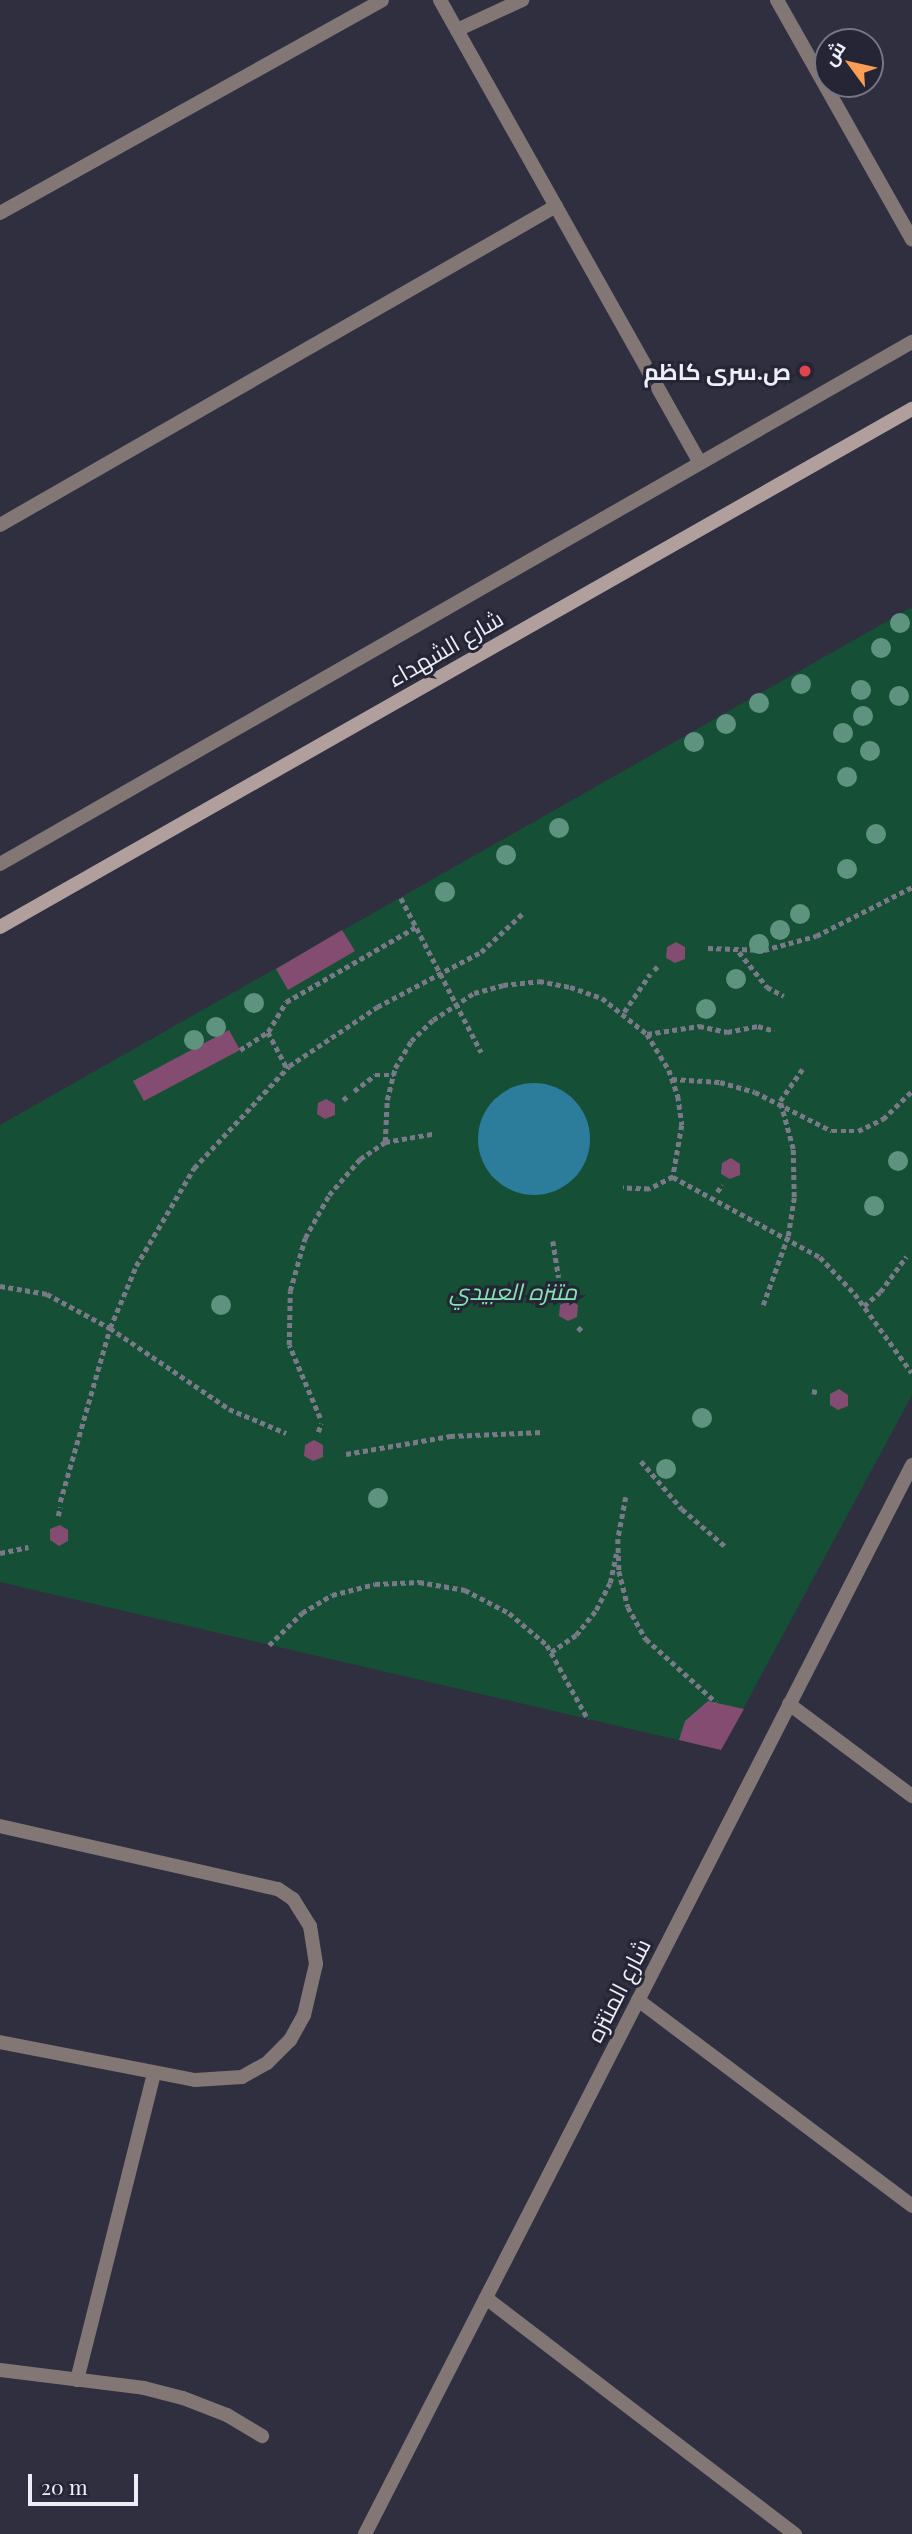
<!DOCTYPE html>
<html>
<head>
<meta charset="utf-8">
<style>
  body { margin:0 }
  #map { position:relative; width:912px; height:2534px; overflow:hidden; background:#302f40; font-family:"Playfair Display",Cairo,serif }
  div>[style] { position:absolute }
  .green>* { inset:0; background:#154f35 }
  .water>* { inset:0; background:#2c7c9b }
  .round { border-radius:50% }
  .building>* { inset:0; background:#844c71 }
  .path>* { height:4.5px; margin-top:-2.25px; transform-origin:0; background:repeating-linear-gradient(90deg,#797988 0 5px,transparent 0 8.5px) }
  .street>* { height:14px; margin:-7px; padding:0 7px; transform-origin:7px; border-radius:7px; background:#837776 }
  .secondary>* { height:14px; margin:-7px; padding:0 7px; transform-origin:7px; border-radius:7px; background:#b19f9d }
  .trees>* { width:20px; height:20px; margin:-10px; border-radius:50%; background:#5e947f }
  .dots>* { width:19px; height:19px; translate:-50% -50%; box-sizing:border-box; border:4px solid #262536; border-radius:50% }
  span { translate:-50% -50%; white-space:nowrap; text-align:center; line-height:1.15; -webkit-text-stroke:6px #262536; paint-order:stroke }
  .poi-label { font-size:23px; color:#eeeefa; font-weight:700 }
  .right { translate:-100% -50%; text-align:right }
  .street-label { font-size:23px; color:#eeeefa }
  .park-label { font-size:23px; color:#84e7b3; font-style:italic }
  .north { position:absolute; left:814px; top:28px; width:70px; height:70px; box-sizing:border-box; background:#262536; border:2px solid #767584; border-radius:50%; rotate:303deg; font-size:19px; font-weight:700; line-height:28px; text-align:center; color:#eeeefa }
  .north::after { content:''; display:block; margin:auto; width:24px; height:32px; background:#fc9d53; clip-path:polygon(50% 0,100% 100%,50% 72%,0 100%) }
  .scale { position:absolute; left:28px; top:2474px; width:110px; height:32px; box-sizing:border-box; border:4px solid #eeeefa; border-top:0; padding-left:9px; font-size:21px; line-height:24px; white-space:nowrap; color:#eeeefa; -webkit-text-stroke:5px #262536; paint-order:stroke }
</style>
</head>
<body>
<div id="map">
  <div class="green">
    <div style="clip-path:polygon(912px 607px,912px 1395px,721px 1750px,0 1582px,0 1125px)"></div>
  </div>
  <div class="water">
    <div class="round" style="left:478px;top:1083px;width:112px;height:112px"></div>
  </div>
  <div class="building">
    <div style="clip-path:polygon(342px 930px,355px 951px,288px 990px,276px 969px)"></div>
    <div style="clip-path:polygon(676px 942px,685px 947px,685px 959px,675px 963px,666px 958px,667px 947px)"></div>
    <div style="clip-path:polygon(229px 1030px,240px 1050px,144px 1101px,133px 1081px)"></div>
    <div style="clip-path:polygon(326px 1099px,335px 1104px,335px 1115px,325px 1119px,317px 1114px,318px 1103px)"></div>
    <div style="clip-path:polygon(731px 1158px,740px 1164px,740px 1175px,730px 1179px,721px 1174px,722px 1163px)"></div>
    <div style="clip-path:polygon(569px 1300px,578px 1305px,577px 1317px,568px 1321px,559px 1316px,560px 1305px)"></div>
    <div style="clip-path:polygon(839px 1389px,848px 1395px,848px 1406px,838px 1410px,830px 1405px,830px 1394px)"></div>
    <div style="clip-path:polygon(314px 1440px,323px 1445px,323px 1457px,313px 1461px,304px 1456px,305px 1445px)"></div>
    <div style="clip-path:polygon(60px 1525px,68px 1530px,68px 1541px,59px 1546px,50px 1540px,50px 1529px)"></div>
    <div style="clip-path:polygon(708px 1701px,744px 1709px,721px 1750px,679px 1740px,685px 1721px)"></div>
  </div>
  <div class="path">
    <div style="left:401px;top:898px;width:174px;rotate:62.5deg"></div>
    <div style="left:708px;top:948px;width:56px;rotate:2deg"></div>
    <div style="left:764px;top:950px;width:54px;rotate:-15.1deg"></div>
    <div style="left:816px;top:936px;width:108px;rotate:-27deg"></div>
    <div style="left:739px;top:952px;width:45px;rotate:51.3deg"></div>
    <div style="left:767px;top:987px;width:19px;rotate:28deg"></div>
    <div style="left:654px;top:970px;width:8px;rotate:-45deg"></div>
    <div style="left:624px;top:1012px;width:46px;rotate:-55.6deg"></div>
    <div style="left:268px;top:1032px;width:41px;rotate:62.2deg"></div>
    <div style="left:647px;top:1034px;width:53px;rotate:-8.7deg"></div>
    <div style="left:699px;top:1026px;width:29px;rotate:12deg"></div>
    <div style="left:727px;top:1032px;width:32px;rotate:-11deg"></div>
    <div style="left:758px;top:1026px;width:17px;rotate:17deg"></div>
    <div style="left:240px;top:1050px;width:33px;rotate:-33deg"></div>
    <div style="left:268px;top:1032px;width:35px;rotate:-59deg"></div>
    <div style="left:286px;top:1002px;width:150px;rotate:-30deg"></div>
    <div style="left:672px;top:1079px;width:48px;rotate:3.6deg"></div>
    <div style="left:720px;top:1082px;width:36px;rotate:16deg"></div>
    <div style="left:755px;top:1092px;width:86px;rotate:26.9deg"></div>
    <div style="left:832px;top:1131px;width:26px"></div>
    <div style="left:858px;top:1131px;width:28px;rotate:-26deg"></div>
    <div style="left:883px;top:1119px;width:40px;rotate:-44deg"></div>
    <div style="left:354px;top:1091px;width:26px;rotate:-37deg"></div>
    <div style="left:375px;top:1075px;width:19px"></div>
    <div style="left:343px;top:1100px;width:8px;rotate:-40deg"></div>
    <div style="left:385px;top:1142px;width:42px;rotate:-87.3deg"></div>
    <div style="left:387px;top:1100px;width:33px;rotate:-76deg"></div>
    <div style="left:395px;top:1068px;width:31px;rotate:-59deg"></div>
    <div style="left:411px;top:1041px;width:30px;rotate:-44deg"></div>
    <div style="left:433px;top:1020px;width:49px;rotate:-33.4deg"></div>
    <div style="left:474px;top:993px;width:30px;rotate:-15deg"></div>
    <div style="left:503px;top:985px;width:36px;rotate:-6deg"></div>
    <div style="left:539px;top:981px;width:32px;rotate:11deg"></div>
    <div style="left:570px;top:987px;width:34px;rotate:19deg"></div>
    <div style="left:602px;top:998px;width:58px;rotate:38.7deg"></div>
    <div style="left:647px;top:1034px;width:42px;rotate:58.6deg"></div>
    <div style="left:669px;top:1070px;width:28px;rotate:71deg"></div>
    <div style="left:678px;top:1096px;width:29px;rotate:82deg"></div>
    <div style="left:682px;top:1125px;width:53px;rotate:99.8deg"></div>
    <div style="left:673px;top:1177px;width:27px;rotate:153deg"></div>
    <div style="left:649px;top:1189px;width:26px;rotate:-178deg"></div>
    <div style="left:673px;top:1177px;width:167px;rotate:28.6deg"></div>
    <div style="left:820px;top:1257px;width:51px;rotate:46.6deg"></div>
    <div style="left:855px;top:1294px;width:97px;rotate:54.2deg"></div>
    <div style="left:717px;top:1192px;width:9px;rotate:-54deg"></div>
    <div style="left:553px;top:1241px;width:37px;rotate:81deg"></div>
    <div style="left:560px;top:1284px;width:8px;rotate:76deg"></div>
    <div style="left:0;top:1286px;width:48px;rotate:9.7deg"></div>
    <div style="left:47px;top:1294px;width:72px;rotate:28.4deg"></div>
    <div style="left:110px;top:1328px;width:144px;rotate:34.2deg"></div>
    <div style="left:229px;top:1409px;width:62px;rotate:22.8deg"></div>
    <div style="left:763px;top:1305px;width:73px;rotate:-70.1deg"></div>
    <div style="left:788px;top:1236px;width:39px;rotate:-81deg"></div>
    <div style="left:794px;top:1197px;width:48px;rotate:-91.2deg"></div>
    <div style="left:793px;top:1149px;width:50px;rotate:-105.2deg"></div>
    <div style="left:780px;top:1101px;width:39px;rotate:-55deg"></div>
    <div style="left:864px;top:1306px;width:21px;rotate:-41deg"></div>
    <div style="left:880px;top:1292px;width:44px;rotate:-53.4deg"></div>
    <div style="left:578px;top:1327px;width:8px;rotate:45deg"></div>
    <div style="left:812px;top:1391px;width:8px;rotate:14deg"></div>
    <div style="left:320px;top:1418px;width:79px;rotate:-113deg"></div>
    <div style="left:289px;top:1345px;width:54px;rotate:-88.9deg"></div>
    <div style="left:290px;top:1291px;width:55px;rotate:-74.2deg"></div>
    <div style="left:305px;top:1238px;width:49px;rotate:-60.8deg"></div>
    <div style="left:329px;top:1195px;width:48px;rotate:-49.3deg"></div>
    <div style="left:360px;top:1159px;width:30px;rotate:-34deg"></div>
    <div style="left:385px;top:1142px;width:48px;rotate:-9.7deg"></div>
    <div style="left:318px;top:1432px;width:9px;rotate:-69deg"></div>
    <div style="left:346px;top:1454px;width:106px;rotate:-9.8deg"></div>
    <div style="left:450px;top:1436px;width:92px;rotate:-2.5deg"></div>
    <div style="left:641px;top:1461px;width:63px;rotate:49.5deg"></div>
    <div style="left:682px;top:1509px;width:58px;rotate:40.8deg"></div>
    <div style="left:626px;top:1497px;width:43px;rotate:100.8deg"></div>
    <div style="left:618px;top:1539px;width:32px;rotate:88deg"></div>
    <div style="left:619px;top:1571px;width:37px;rotate:76deg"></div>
    <div style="left:628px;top:1607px;width:37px;rotate:61deg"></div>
    <div style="left:646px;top:1639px;width:94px;rotate:42deg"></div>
    <div style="left:60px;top:1502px;width:181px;rotate:-74deg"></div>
    <div style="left:110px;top:1328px;width:67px;rotate:-67.2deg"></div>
    <div style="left:136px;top:1266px;width:114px;rotate:-59.4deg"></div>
    <div style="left:194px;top:1168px;width:139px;rotate:-47deg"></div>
    <div style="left:289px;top:1066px;width:106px;rotate:-33.8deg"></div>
    <div style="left:377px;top:1007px;width:118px;rotate:-27.9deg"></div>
    <div style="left:481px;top:952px;width:56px;rotate:-42.8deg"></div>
    <div style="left:58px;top:1516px;width:9px;rotate:-77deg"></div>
    <div style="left:0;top:1553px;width:29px;rotate:-12deg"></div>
    <div style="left:269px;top:1645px;width:46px;rotate:-44.1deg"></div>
    <div style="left:302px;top:1613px;width:35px;rotate:-31deg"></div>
    <div style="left:332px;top:1595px;width:44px;rotate:-14.3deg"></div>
    <div style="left:375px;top:1584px;width:44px;rotate:-2.6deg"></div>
    <div style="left:419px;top:1582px;width:47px;rotate:9.9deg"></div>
    <div style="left:465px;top:1590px;width:50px;rotate:27.6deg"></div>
    <div style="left:509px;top:1613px;width:50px;rotate:40.1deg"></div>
    <div style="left:547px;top:1645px;width:85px;rotate:61deg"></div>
    <div style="left:551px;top:1652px;width:30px;rotate:-34deg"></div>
    <div style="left:576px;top:1635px;width:32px;rotate:-51deg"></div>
    <div style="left:596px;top:1610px;width:30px;rotate:-63deg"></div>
    <div style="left:610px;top:1583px;width:30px;rotate:-78deg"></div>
  </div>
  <div class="street">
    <div style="left:440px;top:0;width:531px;rotate:60.68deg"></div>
    <div style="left:777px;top:0;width:275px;rotate:60.6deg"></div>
    <div style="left:457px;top:30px;width:72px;rotate:-24.8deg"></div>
    <div style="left:0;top:213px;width:437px;rotate:-29.1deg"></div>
    <div style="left:0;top:525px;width:641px;rotate:-29.84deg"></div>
    <div style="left:0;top:864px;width:1051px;rotate:-29.79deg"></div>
    <div style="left:789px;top:1704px;width:154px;rotate:36.8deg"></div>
    <div style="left:0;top:1826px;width:285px;rotate:12.8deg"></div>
    <div style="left:278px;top:1889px;width:18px;rotate:34deg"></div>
    <div style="left:293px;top:1899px;width:32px;rotate:58deg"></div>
    <div style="left:310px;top:1926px;width:38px;rotate:81deg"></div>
    <div style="left:316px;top:1964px;width:52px;rotate:103.2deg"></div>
    <div style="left:304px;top:2015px;width:29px;rotate:119deg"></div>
    <div style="left:290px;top:2040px;width:33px;rotate:135deg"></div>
    <div style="left:267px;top:2063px;width:29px;rotate:151deg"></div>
    <div style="left:242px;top:2077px;width:47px;rotate:176.3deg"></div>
    <div style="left:195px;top:2080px;width:199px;rotate:-169deg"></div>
    <div style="left:638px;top:2000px;width:343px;rotate:36.9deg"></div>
    <div style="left:486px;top:2298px;width:389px;rotate:37.4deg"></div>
    <div style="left:0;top:2370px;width:145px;rotate:7.1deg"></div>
    <div style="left:144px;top:2388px;width:40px;rotate:14.4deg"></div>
    <div style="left:183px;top:2398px;width:47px;rotate:21.1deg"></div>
    <div style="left:227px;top:2415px;width:41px;rotate:31deg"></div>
    <div style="left:77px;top:2380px;width:317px;rotate:-75.9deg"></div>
    <div style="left:365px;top:2534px;width:1201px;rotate:-62.9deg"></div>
  </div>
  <div class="secondary">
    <div style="left:0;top:927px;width:1049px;rotate:-29.6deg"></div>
  </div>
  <div class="trees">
    <div style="left:900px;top:623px"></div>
    <div style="left:881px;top:648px"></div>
    <div style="left:801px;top:684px"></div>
    <div style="left:861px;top:690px"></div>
    <div style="left:899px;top:696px"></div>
    <div style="left:759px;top:703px"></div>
    <div style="left:863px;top:716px"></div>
    <div style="left:726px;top:724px"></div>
    <div style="left:843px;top:733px"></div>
    <div style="left:694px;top:742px"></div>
    <div style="left:870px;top:751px"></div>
    <div style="left:847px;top:777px"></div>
    <div style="left:559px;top:828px"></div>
    <div style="left:876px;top:834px"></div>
    <div style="left:506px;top:855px"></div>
    <div style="left:847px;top:869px"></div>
    <div style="left:445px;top:892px"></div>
    <div style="left:800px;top:914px"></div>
    <div style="left:780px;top:930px"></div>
    <div style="left:759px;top:944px"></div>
    <div style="left:736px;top:979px"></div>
    <div style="left:254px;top:1003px"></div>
    <div style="left:706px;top:1009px"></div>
    <div style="left:216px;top:1027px"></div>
    <div style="left:194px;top:1040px"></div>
    <div style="left:898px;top:1161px"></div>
    <div style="left:874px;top:1206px"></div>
    <div style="left:221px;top:1305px"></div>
    <div style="left:702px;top:1418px"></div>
    <div style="left:666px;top:1469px"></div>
    <div style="left:378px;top:1498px"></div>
  </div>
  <div class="dots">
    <div style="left:805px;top:371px;background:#e0444e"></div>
  </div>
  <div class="poi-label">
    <span class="right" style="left:791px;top:371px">ص.سرى كاظم</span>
  </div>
  <div class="street-label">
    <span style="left:445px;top:648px;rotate:-30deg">شارع الشهداء</span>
    <span style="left:618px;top:1990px;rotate:-63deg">شارع المنتزه</span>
  </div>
  <div class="park-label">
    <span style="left:513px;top:1291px">متنزه العبيدي</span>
  </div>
  <div class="north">ش</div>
  <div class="scale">20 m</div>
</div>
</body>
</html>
